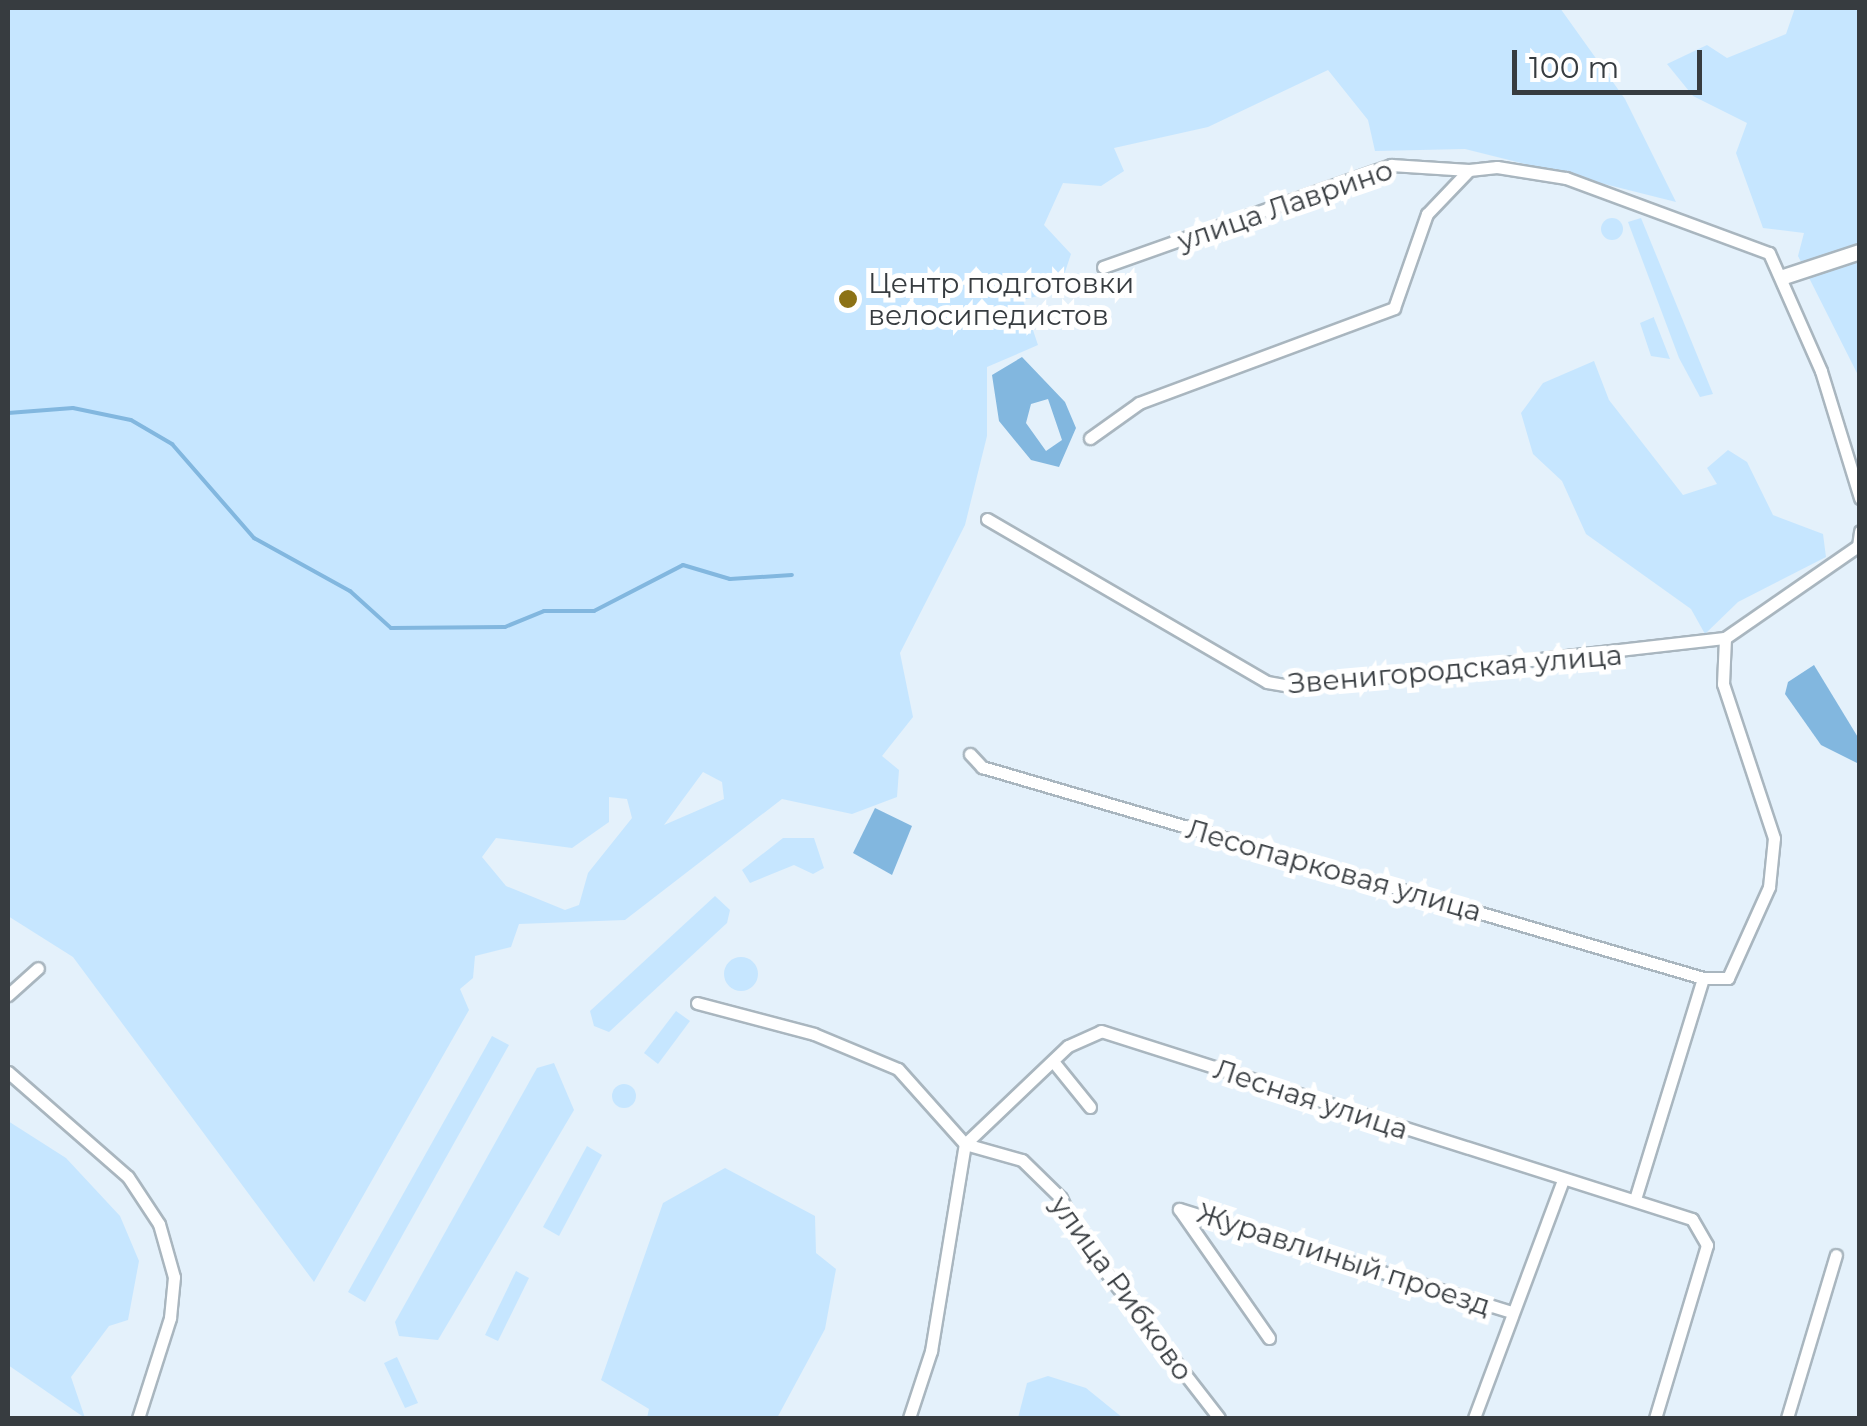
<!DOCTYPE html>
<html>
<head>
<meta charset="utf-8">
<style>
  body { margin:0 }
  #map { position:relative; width:1867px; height:1426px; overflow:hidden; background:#e4f1fb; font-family:Montserrat,sans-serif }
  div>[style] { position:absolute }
  .green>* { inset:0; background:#c6e6ff }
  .round { border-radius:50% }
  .water>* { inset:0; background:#82b7df }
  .stream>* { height:4px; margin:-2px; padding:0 2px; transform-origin:2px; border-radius:2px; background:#82b7df }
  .roads { filter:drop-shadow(2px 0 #a9b6bf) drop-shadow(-2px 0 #a9b6bf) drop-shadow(0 2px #a9b6bf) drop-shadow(0 -2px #a9b6bf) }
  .minor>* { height:11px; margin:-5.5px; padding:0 5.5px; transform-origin:5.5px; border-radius:5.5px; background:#fff }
  .tertiary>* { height:14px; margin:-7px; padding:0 7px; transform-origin:7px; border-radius:7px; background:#fff }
  .dots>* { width:28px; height:28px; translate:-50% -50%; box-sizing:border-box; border:5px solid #fff; border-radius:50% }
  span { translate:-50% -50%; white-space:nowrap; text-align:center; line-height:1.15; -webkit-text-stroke:10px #fff; paint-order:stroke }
  .street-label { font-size:28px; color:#373c40 }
  .poi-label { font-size:28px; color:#373c40 }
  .left { translate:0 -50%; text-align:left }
  .frame { position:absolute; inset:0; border:10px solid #373c40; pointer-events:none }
  .scale { position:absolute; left:1512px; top:50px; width:190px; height:45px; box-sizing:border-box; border:5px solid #373c40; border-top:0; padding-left:12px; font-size:30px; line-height:35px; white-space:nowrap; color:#373c40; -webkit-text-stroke:8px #fff; paint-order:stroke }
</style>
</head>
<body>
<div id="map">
  <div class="green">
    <div style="clip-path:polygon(evenodd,8px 8px,1560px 8px,1625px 99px,1676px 202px,1465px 149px,1375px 151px,1368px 120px,1328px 70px,1208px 127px,1114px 148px,1124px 171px,1101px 186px,1063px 183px,1044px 225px,1071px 254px,1059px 290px,1023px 300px,1038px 345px,987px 367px,987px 436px,965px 525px,900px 653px,913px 717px,882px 756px,899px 770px,897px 797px,852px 814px,782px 799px,625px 920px,519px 924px,511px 947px,475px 956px,473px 978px,460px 989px,469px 1010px,314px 1282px,73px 957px,8px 916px,8px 8px,703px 772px,722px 782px,724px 799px,664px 825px,703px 772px,8px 8px,609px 797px,627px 799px,632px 818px,588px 873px,579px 905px,565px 910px,506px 886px,482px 857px,496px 838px,572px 848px,609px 822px,609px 797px)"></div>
    <div style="clip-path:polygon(1795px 8px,1859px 8px,1859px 377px,1798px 256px,1804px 233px,1763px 228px,1736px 153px,1747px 123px,1693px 96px,1667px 64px,1707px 45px,1727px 58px,1786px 34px)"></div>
    <div style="clip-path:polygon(1641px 218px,1713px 394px,1700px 397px,1679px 358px,1628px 222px)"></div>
    <div class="round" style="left:1601px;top:218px;width:22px;height:22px"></div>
    <div style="clip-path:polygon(1654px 317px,1654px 318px,1670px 359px,1651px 356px,1640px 323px)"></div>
    <div style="clip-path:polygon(1594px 361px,1609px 400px,1683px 495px,1717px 484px,1707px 468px,1728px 450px,1747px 462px,1773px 515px,1823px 534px,1826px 557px,1738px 602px,1705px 634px,1691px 609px,1586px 534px,1562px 481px,1533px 454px,1521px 413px,1543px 383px)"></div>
    <div style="clip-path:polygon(783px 838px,814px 838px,824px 868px,813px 874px,794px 865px,750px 883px,742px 870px)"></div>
    <div style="clip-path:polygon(715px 896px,730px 910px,727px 923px,609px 1032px,594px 1026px,590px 1011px)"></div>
    <div class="round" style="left:724px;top:957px;width:34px;height:34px"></div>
    <div style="clip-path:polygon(676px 1011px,690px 1021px,658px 1064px,644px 1053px)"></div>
    <div style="clip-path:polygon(492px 1036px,509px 1045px,365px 1302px,348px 1292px)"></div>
    <div style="clip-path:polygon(554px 1063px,574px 1110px,438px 1340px,399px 1336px,395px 1322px,537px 1068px)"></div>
    <div class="round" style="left:612px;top:1084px;width:24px;height:24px"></div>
    <div style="clip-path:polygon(8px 1121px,66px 1158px,120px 1216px,139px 1261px,128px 1320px,109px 1326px,71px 1377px,85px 1418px,8px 1365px)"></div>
    <div style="clip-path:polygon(587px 1146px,602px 1155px,559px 1236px,543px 1227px)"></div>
    <div style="clip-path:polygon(725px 1168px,815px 1216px,816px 1253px,836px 1269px,825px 1329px,777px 1418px,647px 1418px,649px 1409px,601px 1380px,663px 1203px)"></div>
    <div style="clip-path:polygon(516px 1271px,529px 1278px,498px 1341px,485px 1335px)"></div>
    <div style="clip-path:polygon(397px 1357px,418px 1403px,405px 1408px,384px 1363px)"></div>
    <div style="clip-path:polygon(1048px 1376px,1086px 1388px,1123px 1418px,1018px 1418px,1027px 1383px)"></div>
  </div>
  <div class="water">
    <div style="clip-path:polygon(evenodd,1022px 357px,1065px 402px,1076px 428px,1059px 467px,1031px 460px,999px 421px,992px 375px,1022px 357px,1048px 399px,1062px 440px,1046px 451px,1026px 423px,1031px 404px,1048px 399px)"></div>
    <div style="clip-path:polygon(1814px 665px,1859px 739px,1859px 764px,1821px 745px,1785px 694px,1788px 682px)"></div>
    <div style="clip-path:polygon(875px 808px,912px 826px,892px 875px,853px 853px)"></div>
  </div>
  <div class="stream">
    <div style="left:8px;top:413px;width:65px;rotate:-4.4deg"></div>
    <div style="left:73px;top:408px;width:59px;rotate:11.7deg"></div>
    <div style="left:131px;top:420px;width:48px;rotate:30.3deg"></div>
    <div style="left:172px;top:444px;width:125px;rotate:48.9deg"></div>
    <div style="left:254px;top:538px;width:110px;rotate:28.9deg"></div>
    <div style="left:350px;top:591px;width:55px;rotate:42.1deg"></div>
    <div style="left:391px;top:628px;width:114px;rotate:-0.5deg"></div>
    <div style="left:505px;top:627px;width:42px;rotate:-22.3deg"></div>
    <div style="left:544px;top:611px;width:50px"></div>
    <div style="left:594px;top:611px;width:100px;rotate:-27.3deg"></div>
    <div style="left:683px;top:565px;width:49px;rotate:16.6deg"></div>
    <div style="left:730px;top:579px;width:62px;rotate:-3.7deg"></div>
  </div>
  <div class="roads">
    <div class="minor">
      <div style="left:1103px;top:267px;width:306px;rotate:-19.5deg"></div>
      <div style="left:1391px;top:165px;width:78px;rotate:3.7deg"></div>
      <div style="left:1090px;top:438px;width:60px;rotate:-35.5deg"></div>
      <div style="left:1139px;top:403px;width:272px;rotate:-20.4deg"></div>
      <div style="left:1394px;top:308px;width:100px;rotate:-70.7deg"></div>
      <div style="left:1427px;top:214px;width:61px;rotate:-46.3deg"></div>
      <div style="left:1469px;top:170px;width:28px;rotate:-6deg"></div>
      <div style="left:1497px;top:167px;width:70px;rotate:9.1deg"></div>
      <div style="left:1566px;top:178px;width:216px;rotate:20.3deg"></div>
      <div style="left:1769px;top:253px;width:129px;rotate:66.2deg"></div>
      <div style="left:1821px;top:371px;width:133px;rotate:72.9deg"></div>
      <div style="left:987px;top:519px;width:324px;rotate:30.2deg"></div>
      <div style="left:1267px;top:682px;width:27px;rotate:10deg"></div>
      <div style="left:1294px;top:687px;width:434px;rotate:-6.5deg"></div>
      <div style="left:1858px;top:546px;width:15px;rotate:-82deg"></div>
      <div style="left:970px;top:754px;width:18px;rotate:47deg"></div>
      <div style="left:982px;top:767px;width:751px;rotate:16.31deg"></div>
      <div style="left:8px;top:995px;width:40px;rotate:-42deg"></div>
      <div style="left:697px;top:1003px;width:121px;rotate:14.8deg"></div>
      <div style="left:814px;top:1034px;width:91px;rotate:22.6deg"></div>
      <div style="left:898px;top:1069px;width:101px;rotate:48.2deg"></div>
      <div style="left:965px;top:1144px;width:59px;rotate:15.7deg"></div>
      <div style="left:1022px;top:1160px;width:54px;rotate:44.3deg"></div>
      <div style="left:1061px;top:1198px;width:47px;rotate:64.5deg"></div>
      <div style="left:1081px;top:1240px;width:225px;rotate:52.2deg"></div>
      <div style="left:1056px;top:1065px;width:54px;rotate:51deg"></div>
      <div style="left:8px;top:1072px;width:159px;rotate:41.2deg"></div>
      <div style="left:128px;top:1177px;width:56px;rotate:56.6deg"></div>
      <div style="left:159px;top:1224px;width:55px;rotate:74.2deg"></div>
      <div style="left:174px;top:1277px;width:41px;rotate:95.6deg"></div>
      <div style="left:170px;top:1318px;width:105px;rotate:107.7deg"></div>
      <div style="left:1636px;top:1196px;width:228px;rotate:-72.9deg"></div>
      <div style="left:1703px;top:978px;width:25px"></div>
      <div style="left:1728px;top:978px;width:100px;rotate:-65.7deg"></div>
      <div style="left:1769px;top:887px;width:49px;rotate:-84.2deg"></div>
      <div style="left:1774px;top:838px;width:162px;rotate:-108.3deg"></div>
      <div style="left:1723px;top:684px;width:46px;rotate:-87.5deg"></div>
      <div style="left:1725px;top:638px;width:162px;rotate:-34.7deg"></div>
      <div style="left:1269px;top:1338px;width:157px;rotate:-124.9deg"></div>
      <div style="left:1179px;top:1209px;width:345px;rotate:17.2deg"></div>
      <div style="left:909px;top:1418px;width:71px;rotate:-71.8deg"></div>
      <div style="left:931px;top:1351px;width:210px;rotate:-80.7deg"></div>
      <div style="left:965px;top:1144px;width:142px;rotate:-43.6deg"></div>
      <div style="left:1068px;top:1046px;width:36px;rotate:-24deg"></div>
      <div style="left:1101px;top:1031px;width:620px;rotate:17.65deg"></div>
      <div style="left:1692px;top:1219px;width:30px;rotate:60deg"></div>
      <div style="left:1707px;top:1245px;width:181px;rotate:106.7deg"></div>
      <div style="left:1474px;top:1418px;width:254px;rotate:-69.5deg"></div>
      <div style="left:1787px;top:1418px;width:170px;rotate:-73.3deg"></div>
    </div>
    <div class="tertiary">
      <div style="left:1784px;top:277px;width:80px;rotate:-18.2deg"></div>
    </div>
  </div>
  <div class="dots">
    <div style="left:848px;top:299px;background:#8c7216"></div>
  </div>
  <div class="street-label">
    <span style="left:1285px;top:205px;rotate:-19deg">улица Лаврино</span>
    <span style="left:1455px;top:669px;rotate:-5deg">Звенигородская улица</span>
    <span style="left:1334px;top:870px;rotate:16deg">Лесопарковая улица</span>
    <span style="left:1311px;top:1099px;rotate:18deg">Лесная улица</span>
    <span style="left:1344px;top:1259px;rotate:18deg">Журавлиный проезд</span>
    <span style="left:1122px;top:1288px;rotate:54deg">улица Рибково</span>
  </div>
  <div class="poi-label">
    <span class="left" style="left:868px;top:299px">Центр подготовки<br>велосипедистов</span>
  </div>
  <div class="frame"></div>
  <div class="scale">100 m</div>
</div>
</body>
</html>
